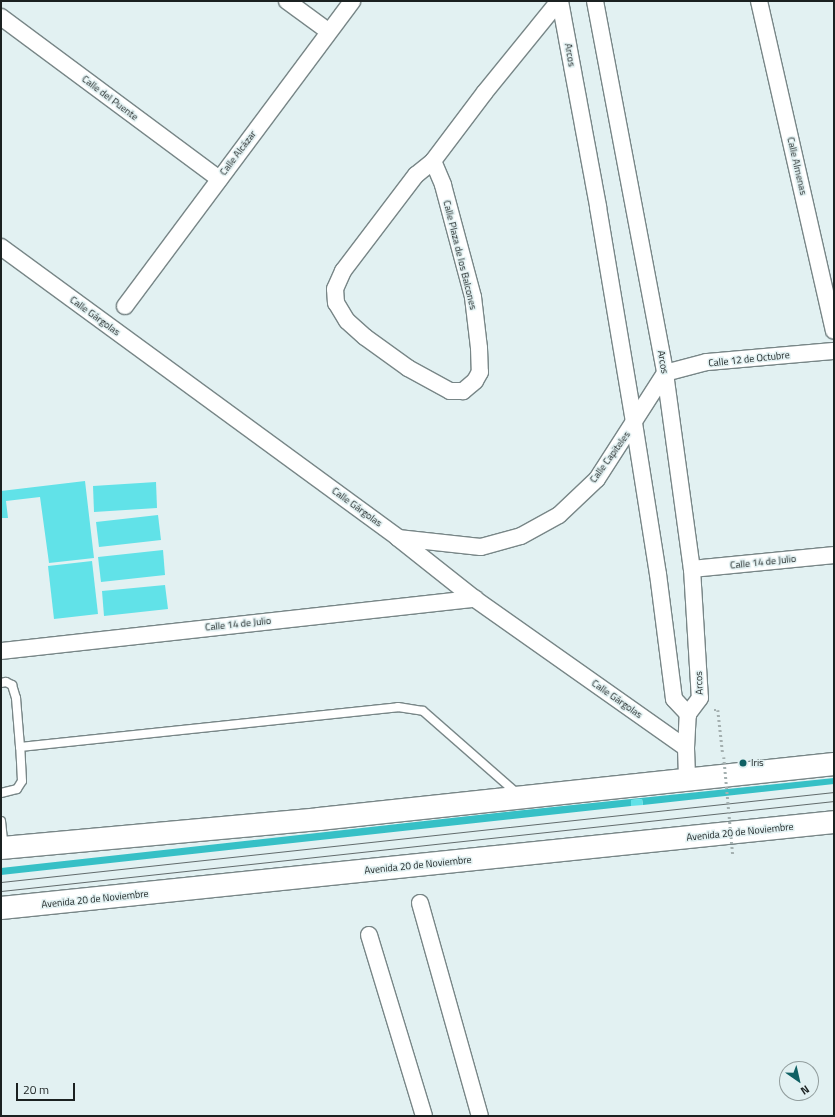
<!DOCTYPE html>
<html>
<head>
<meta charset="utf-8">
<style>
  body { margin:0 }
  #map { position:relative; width:835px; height:1117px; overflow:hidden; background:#e2f1f2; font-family:"Titillium Web",sans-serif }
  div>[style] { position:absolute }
  .forest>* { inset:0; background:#36c0c6 }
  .building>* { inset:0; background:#61e2e8 }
  .path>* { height:2.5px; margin-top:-1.25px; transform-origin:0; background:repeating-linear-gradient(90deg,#a4b0b0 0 2px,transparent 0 5px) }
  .roads { filter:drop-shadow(1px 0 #788687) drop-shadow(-1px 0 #788687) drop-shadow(0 1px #788687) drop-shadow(0 -1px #788687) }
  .service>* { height:8px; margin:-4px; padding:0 4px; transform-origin:4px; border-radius:4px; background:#fff }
  .minor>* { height:16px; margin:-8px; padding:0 8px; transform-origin:8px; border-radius:8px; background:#fff }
  .secondary>* { height:22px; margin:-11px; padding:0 11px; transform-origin:11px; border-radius:11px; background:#fff }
  .tram>* { height:1px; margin:-0.5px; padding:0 0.5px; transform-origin:0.5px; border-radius:0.5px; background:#626b6c }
  .path-bridge>* { height:2.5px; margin-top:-1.25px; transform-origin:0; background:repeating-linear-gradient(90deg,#a4b0b0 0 2px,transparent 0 5px) }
  .dots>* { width:11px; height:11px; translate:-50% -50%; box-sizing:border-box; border:2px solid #e2f1f2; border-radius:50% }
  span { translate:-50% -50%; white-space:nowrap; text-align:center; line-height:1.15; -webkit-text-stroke:3px #e2f1f2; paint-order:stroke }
  .street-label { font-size:10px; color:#1b2121 }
  .poi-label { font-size:10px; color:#1b2121 }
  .left { translate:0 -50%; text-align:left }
  .frame { position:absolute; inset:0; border:2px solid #1b2121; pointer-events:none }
  .north { position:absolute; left:779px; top:1061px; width:40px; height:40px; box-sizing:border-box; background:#e2f1f2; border:1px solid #929e9e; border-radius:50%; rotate:146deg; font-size:11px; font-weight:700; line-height:16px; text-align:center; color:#1b2121 }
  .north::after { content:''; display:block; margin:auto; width:14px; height:18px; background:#106164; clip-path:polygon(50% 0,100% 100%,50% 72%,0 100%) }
  .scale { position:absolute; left:16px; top:1083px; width:59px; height:18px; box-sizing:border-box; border:2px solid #1b2121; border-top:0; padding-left:5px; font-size:12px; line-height:14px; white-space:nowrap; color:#1b2121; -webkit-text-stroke:3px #e2f1f2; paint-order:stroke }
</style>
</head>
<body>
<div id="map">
  <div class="forest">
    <div style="clip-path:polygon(834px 778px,834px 784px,643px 805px,642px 799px,631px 800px,631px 806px,1px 875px,1px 868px,515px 811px)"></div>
  </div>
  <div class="building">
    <div style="clip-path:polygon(85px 481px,94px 558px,49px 563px,40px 497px,6px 501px,8px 518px,1px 518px,1px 491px)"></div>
    <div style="clip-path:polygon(156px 482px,157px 508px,94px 512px,93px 486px)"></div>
    <div style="clip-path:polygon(158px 515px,161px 540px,99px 547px,96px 522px)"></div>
    <div style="clip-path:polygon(163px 550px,165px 575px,101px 582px,98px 557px)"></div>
    <div style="clip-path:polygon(92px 561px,98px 614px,54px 619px,48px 566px)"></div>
    <div style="clip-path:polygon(165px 585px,168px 609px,104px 616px,102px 591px)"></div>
    <div style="clip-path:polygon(642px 799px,643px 805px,631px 806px,631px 800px)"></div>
  </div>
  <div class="path">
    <div style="left:714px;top:710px;width:4px"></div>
    <div style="left:718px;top:710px;width:45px;rotate:83.7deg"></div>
  </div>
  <div class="roads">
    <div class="service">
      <div style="left:1px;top:683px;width:5px;rotate:-11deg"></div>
      <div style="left:6px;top:682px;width:7px;rotate:27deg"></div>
      <div style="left:12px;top:685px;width:14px;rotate:73deg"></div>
      <div style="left:16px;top:698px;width:49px;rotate:85.3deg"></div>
      <div style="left:1px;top:793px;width:16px;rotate:-14deg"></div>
      <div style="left:17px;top:789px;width:9px;rotate:-58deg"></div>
      <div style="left:22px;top:781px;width:34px;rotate:-93deg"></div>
      <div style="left:20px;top:747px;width:380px;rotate:-6deg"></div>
      <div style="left:398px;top:707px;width:25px;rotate:9deg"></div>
      <div style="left:423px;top:711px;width:128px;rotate:41.2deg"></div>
      <div style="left:1px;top:821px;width:27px;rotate:84deg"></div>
    </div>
    <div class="minor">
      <div style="left:287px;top:1px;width:51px;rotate:36.2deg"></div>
      <div style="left:560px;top:1px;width:209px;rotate:79.5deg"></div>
      <div style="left:598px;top:207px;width:219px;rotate:80.5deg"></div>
      <div style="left:634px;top:423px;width:153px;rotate:81deg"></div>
      <div style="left:658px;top:574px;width:126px;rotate:82.7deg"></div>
      <div style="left:674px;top:699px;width:21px;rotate:47deg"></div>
      <div style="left:595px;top:1px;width:379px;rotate:79.3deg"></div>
      <div style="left:665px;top:373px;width:198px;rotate:82.2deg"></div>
      <div style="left:692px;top:569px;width:129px;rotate:86.5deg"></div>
      <div style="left:700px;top:698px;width:20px;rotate:127deg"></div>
      <div style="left:759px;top:1px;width:338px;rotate:77.2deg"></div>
      <div style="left:1px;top:17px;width:272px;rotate:36.6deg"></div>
      <div style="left:433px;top:161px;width:26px;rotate:67deg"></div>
      <div style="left:443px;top:185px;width:116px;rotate:75deg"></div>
      <div style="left:473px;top:297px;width:51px;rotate:83.3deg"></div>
      <div style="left:479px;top:348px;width:24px;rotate:88deg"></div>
      <div style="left:480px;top:372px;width:10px;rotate:119deg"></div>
      <div style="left:475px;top:381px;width:16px;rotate:140deg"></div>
      <div style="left:463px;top:391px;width:13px;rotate:180deg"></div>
      <div style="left:450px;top:391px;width:48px;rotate:-151.3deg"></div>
      <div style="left:408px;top:368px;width:53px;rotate:-144.2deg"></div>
      <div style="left:365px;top:337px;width:24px;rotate:-138deg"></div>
      <div style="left:347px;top:321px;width:21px;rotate:-121deg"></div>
      <div style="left:336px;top:303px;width:14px;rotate:-94deg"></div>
      <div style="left:335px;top:289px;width:20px;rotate:-66deg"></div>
      <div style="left:343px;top:271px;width:121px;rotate:-52.8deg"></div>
      <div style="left:416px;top:175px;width:22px;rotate:-39deg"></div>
      <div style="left:433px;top:161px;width:86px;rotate:-53deg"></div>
      <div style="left:485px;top:92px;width:117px;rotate:-50.9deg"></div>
      <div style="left:1px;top:247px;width:492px;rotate:36.2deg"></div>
      <div style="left:398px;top:538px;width:98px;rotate:38.4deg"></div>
      <div style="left:475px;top:599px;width:258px;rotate:35.2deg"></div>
      <div style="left:686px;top:748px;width:33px;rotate:88deg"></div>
      <div style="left:125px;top:306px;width:380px;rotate:-53.3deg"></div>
      <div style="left:398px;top:538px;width:83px;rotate:6.2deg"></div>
      <div style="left:481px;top:547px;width:41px;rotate:-15.4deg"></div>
      <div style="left:521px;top:536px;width:43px;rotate:-28.9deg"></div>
      <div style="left:559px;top:515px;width:52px;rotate:-43.5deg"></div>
      <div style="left:597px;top:479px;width:126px;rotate:-57.3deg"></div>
      <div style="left:665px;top:373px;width:43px;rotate:-14.7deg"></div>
      <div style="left:707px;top:362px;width:127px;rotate:-5deg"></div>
      <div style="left:692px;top:569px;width:143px;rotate:-5.6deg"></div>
      <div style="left:1px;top:651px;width:477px;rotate:-6.3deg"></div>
      <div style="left:686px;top:748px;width:34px;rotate:-87deg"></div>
      <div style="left:420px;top:903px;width:221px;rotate:74.3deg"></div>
      <div style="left:369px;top:935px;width:189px;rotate:73.1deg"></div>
    </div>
    <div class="secondary">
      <div style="left:1px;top:848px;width:319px;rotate:-5.2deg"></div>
      <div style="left:319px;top:819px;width:518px;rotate:-6.1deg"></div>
      <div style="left:1px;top:908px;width:837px;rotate:-5.89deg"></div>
    </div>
  </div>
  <div class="tram">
    <div style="left:1px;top:882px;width:838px;rotate:-6.17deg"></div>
    <div style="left:1px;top:891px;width:838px;rotate:-6.17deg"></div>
  </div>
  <div class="path-bridge">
    <div style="left:724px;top:757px;width:98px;rotate:84.8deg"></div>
  </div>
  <div class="dots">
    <div style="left:743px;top:763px;background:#106164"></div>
  </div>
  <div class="street-label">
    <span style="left:570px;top:55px;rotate:80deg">Arcos</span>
    <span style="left:110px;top:98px;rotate:37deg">Calle del Puente</span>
    <span style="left:238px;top:153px;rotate:-53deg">Calle Alcázar</span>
    <span style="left:797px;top:166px;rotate:77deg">Calle Almenas</span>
    <span style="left:460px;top:255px;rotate:76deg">Calle Plaza de los Balcones</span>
    <span style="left:95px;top:316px;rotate:36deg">Calle Gárgolas</span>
    <span style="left:749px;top:359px;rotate:-6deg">Calle 12 de Octubre</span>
    <span style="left:663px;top:362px;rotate:80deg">Arcos</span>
    <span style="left:610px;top:457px;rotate:-54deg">Calle Capiteles</span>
    <span style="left:357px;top:507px;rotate:36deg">Calle Gárgolas</span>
    <span style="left:763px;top:562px;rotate:-6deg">Calle 14 de Julio</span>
    <span style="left:238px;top:624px;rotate:-6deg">Calle 14 de Julio</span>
    <span style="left:699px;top:683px;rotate:-92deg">Arcos</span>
    <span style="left:617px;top:699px;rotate:35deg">Calle Gárgolas</span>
    <span style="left:740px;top:832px;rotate:-6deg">Avenida 20 de Noviembre</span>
    <span style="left:418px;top:865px;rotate:-6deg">Avenida 20 de Noviembre</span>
    <span style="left:95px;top:899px;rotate:-6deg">Avenida 20 de Noviembre</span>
  </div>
  <div class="poi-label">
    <span class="left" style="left:751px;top:763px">Iris</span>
  </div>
  <div class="frame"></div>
  <div class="north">N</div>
  <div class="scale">20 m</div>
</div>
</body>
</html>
